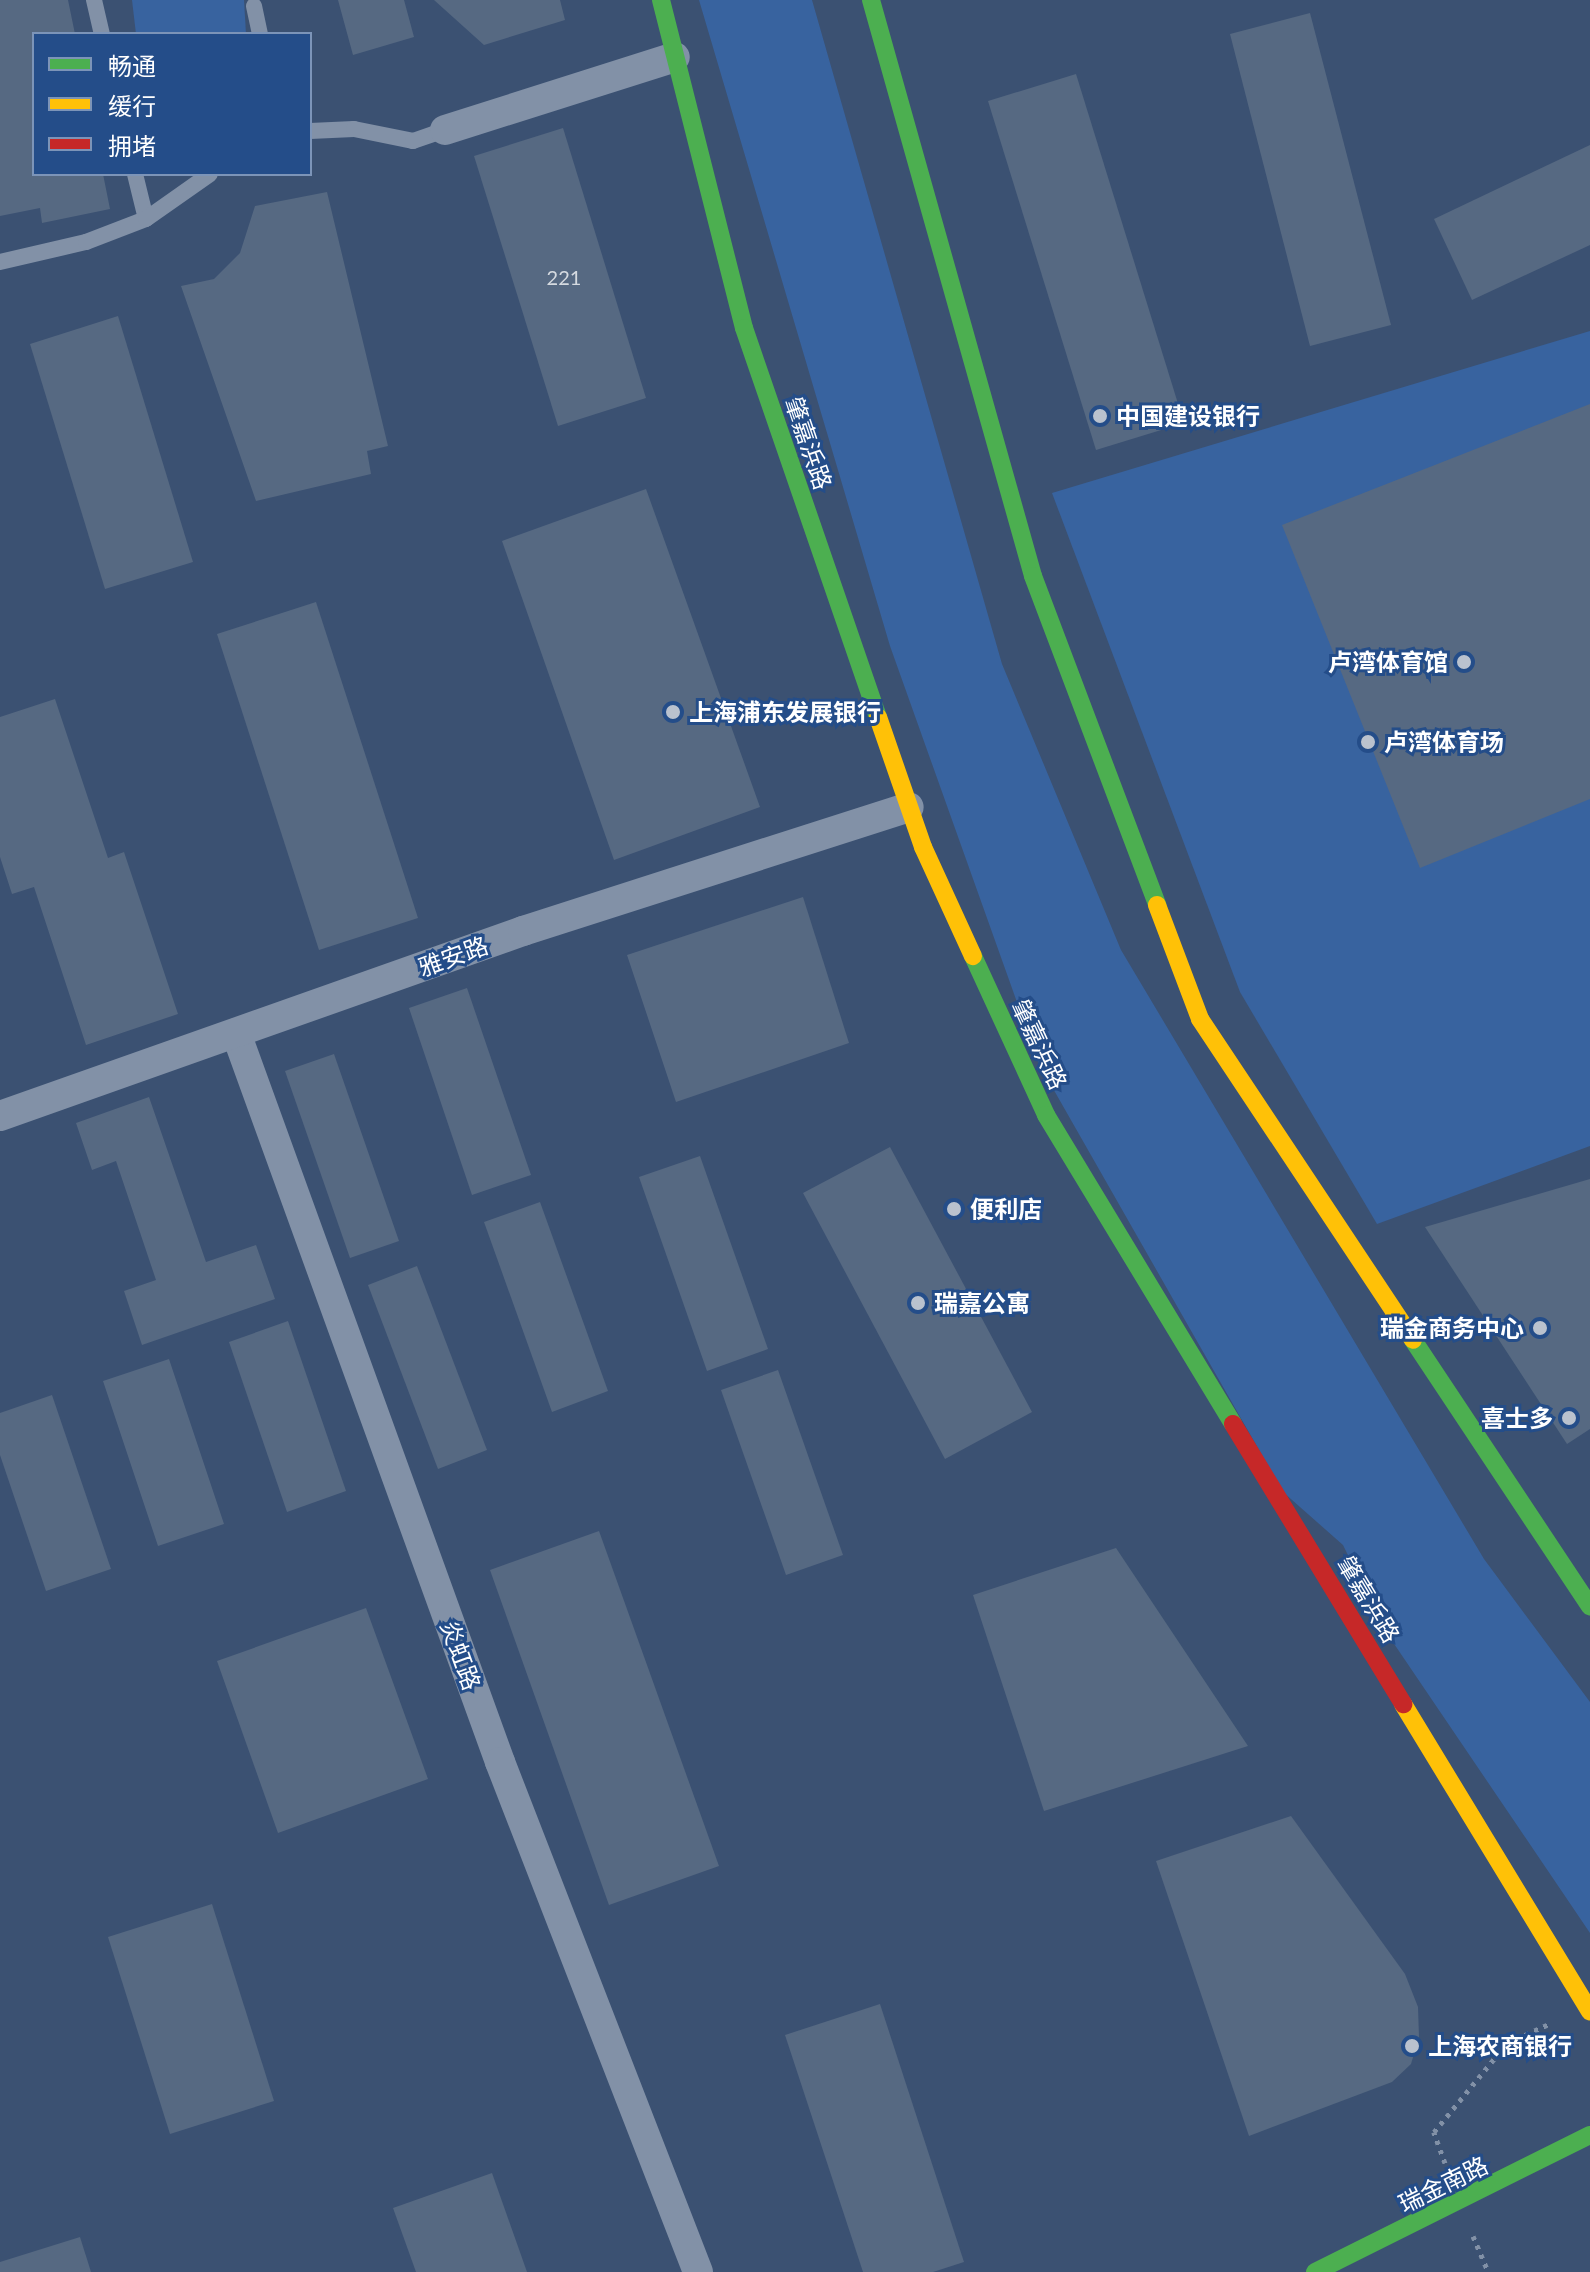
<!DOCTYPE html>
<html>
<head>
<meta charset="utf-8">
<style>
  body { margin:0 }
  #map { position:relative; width:1590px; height:2272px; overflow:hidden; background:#3b5172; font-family:Lato,"Noto Sans SC",sans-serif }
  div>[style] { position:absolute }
  .green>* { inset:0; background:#38639f }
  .building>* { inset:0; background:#566982 }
  .path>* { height:5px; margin-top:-2.5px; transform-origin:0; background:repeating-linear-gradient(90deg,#8291a7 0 4px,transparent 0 10px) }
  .lane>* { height:16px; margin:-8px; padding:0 8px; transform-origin:8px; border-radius:8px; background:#8291a7 }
  .street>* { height:30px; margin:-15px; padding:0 15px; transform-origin:15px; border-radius:15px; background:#8291a7 }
  .fast>* { height:18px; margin:-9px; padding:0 9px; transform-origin:9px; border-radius:9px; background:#4caf50 }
  .slow>* { height:18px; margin:-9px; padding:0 9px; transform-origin:9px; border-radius:9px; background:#ffc107 }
  .jam>* { height:18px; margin:-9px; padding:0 9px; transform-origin:9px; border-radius:9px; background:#c62828 }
  .dots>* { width:22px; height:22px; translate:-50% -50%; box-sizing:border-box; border:4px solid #244d89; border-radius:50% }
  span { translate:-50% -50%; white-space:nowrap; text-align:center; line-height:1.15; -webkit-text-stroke:6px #244d89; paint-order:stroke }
  .number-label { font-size:20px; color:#d5dae0 }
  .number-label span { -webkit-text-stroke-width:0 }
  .poi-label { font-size:24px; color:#fff; font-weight:700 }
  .left { translate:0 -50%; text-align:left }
  .right { translate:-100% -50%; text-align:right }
  .street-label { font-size:24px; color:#fff }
  .legend { position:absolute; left:32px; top:32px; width:280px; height:144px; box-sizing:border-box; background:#244d89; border:2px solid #7c94b8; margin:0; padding:10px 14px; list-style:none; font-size:24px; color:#fff }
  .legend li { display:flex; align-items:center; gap:16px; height:40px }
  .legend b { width:40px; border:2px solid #7c94b8 }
</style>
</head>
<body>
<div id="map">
  <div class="green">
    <div style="clip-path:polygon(132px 0,244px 0,246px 34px,136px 34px)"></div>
    <div style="clip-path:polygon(699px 0,812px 0,1002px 664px,1121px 950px,1484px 1559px,1590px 1702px,1590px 1933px,1384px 1629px,1343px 1545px,1283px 1492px,1039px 1064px,890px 646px)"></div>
    <div style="clip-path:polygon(1590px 331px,1590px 1146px,1377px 1224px,1240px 992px,1052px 493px)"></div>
  </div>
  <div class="building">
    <div style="clip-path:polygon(0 0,68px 0,75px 34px,34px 34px,34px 174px,103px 174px,110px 209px,42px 223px,40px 208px,0 216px)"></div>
    <div style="clip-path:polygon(338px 0,404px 0,414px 37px,353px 55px)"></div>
    <div style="clip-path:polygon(434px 0,560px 0,565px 20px,484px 45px)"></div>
    <div style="clip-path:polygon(1310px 13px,1391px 325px,1310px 346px,1230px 34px)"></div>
    <div style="clip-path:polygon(1076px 74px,1184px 423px,1096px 450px,988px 101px)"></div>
    <div style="clip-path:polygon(563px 128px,646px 398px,558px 426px,474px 156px)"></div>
    <div style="clip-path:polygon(1590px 145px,1590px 245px,1472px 300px,1434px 219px)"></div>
    <div style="clip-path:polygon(327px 192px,388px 446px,367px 451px,371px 474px,256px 501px,181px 286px,214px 279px,240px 253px,255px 206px)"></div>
    <div style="clip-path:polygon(118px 316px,193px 562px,105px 589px,30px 344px)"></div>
    <div style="clip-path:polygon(1590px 404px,1590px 799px,1420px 868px,1282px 525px)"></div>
    <div style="clip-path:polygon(646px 489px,760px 807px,614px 860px,502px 541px)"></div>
    <div style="clip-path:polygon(316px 602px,418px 918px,319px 950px,217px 634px)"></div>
    <div style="clip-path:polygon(55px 699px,108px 858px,124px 852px,178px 1014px,86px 1045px,34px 887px,12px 894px,0 857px,0 717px)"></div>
    <div style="clip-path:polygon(803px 897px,849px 1043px,676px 1102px,627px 955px)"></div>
    <div style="clip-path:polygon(467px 988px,531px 1175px,472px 1195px,409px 1008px)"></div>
    <div style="clip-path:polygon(334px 1054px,399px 1241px,350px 1258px,285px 1071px)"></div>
    <div style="clip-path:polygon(149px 1097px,206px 1262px,256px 1245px,275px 1299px,142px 1345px,124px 1291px,156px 1280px,116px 1161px,92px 1170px,76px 1123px)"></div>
    <div style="clip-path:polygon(890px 1147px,1032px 1412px,945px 1459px,803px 1193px)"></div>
    <div style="clip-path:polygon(700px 1156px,768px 1349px,707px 1371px,639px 1177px)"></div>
    <div style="clip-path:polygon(1590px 1179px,1590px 1429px,1567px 1444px,1425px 1227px)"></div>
    <div style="clip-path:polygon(540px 1202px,608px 1391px,552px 1412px,484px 1222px)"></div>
    <div style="clip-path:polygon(417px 1266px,487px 1450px,438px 1469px,368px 1285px)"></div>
    <div style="clip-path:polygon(288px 1321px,346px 1491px,287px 1512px,229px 1342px)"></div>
    <div style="clip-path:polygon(169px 1359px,224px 1524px,158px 1546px,103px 1381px)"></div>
    <div style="clip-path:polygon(778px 1370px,843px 1555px,786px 1575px,721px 1390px)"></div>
    <div style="clip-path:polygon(52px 1395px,111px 1569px,46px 1591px,0 1455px,0 1413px)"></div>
    <div style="clip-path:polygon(599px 1531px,719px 1866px,609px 1905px,490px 1570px)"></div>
    <div style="clip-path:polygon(1116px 1548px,1248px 1746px,1044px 1811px,973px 1595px)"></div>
    <div style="clip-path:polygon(366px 1608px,428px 1779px,278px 1833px,217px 1661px)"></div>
    <div style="clip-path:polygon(1291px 1816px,1405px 1974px,1418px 2007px,1419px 2037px,1411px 2064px,1392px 2082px,1249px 2136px,1156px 1861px)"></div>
    <div style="clip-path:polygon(212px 1904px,274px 2101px,170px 2134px,108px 1937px)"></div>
    <div style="clip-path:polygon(880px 2004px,964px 2262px,933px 2272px,863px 2272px,785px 2035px)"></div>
    <div style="clip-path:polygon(492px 2173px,527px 2272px,416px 2272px,393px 2208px)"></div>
    <div style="clip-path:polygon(80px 2237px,91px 2272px,0 2272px,0 2262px)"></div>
  </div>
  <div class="path">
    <div style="left:1445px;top:2163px;width:33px;rotate:-110deg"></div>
    <div style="left:1434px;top:2132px;width:115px;rotate:-50.6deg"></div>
    <div style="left:1507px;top:2043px;width:46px;rotate:-24.3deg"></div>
    <div style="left:1473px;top:2236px;width:39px;rotate:67deg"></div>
  </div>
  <div class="lane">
    <div style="left:94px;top:0;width:35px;rotate:77deg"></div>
    <div style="left:254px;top:6px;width:29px;rotate:78deg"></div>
    <div style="left:310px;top:131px;width:44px;rotate:-2.6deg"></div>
    <div style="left:354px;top:129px;width:60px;rotate:11.5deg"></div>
    <div style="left:413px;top:141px;width:34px;rotate:-19deg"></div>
    <div style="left:135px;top:174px;width:46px;rotate:76.3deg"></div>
    <div style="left:0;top:262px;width:88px;rotate:-13.1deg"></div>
    <div style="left:86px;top:242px;width:64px;rotate:-21deg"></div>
    <div style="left:146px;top:219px;width:78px;rotate:-35.1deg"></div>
  </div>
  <div class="street">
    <div style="left:445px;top:130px;width:241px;rotate:-17.6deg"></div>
    <div style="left:236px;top:1033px;width:775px;rotate:70.09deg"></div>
    <div style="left:500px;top:1762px;width:547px;rotate:68.78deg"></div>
    <div style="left:0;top:1116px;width:555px;rotate:-19.48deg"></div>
    <div style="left:523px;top:931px;width:405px;rotate:-17.8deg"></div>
  </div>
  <div class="fast">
    <div style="left:661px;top:0;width:338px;rotate:75.8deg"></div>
    <div style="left:744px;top:328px;width:411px;rotate:71deg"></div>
    <div style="left:871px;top:0;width:598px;rotate:74.29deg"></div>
    <div style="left:1033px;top:576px;width:352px;rotate:69.3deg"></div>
    <div style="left:973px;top:956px;width:175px;rotate:65.3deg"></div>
    <div style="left:1046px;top:1115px;width:361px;rotate:58.8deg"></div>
    <div style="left:1413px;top:1340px;width:320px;rotate:56.4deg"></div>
    <div style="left:1315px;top:2272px;width:307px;rotate:-26.5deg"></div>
  </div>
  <div class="slow">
    <div style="left:878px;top:717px;width:138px;rotate:70.9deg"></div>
    <div style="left:923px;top:847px;width:120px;rotate:65.4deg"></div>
    <div style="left:1157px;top:905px;width:122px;rotate:69.3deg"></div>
    <div style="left:1200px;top:1019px;width:385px;rotate:56.4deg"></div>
    <div style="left:1403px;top:1704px;width:360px;rotate:58.7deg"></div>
  </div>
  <div class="jam">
    <div style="left:1233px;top:1424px;width:328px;rotate:58.7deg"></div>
  </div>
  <div class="dots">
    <div style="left:1100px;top:416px;background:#bac2ce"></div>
    <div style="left:1464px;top:662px;background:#bac2ce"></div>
    <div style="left:673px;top:712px;background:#bac2ce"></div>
    <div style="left:1368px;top:742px;background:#bac2ce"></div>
    <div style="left:954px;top:1209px;background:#bac2ce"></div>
    <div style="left:918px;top:1303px;background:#bac2ce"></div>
    <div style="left:1540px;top:1328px;background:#bac2ce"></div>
    <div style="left:1569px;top:1418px;background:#bac2ce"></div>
    <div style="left:1412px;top:2046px;background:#bac2ce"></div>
  </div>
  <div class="number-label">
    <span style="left:564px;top:277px">221</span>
  </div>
  <div class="poi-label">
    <span class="left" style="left:1116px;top:416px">中国建设银行</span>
    <span class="right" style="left:1448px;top:662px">卢湾体育馆</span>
    <span class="left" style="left:689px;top:712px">上海浦东发展银行</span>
    <span class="left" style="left:1384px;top:742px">卢湾体育场</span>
    <span class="left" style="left:970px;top:1209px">便利店</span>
    <span class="left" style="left:934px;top:1303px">瑞嘉公寓</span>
    <span class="right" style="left:1524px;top:1328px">瑞金商务中心</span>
    <span class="right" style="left:1553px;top:1418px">喜士多</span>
    <span class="left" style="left:1428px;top:2046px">上海农商银行</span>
  </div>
  <div class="street-label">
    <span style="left:809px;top:443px;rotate:71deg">肇嘉浜路</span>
    <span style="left:453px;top:956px;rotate:-20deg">雅安路</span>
    <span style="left:1040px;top:1044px;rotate:65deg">肇嘉浜路</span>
    <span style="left:1369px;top:1599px;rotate:59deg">肇嘉浜路</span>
    <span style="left:461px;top:1655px;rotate:70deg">炎虹路</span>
    <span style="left:1443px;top:2184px;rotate:-26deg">瑞金南路</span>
  </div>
  <ul class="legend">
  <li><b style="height:10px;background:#4caf50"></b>畅通</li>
  <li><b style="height:10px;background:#ffc107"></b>缓行</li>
  <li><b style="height:10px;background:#c62828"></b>拥堵</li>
  </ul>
</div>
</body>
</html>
